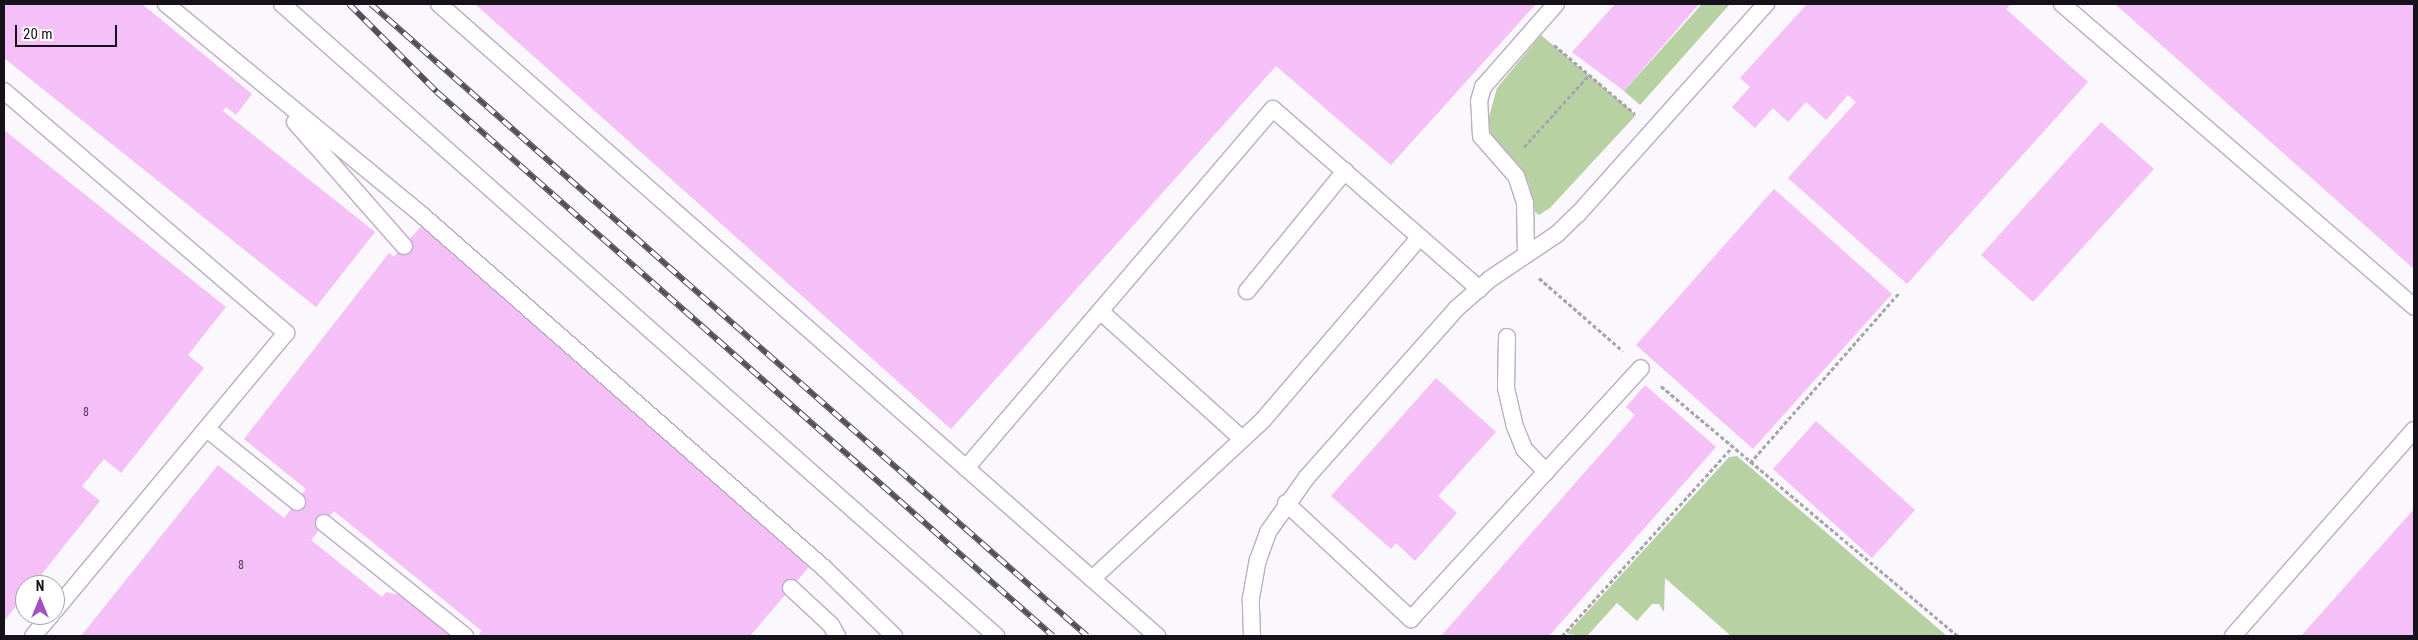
<!DOCTYPE html>
<html>
<head>
<meta charset="utf-8">
<style>
  body { margin:0 }
  #map { position:relative; width:2418px; height:640px; overflow:hidden; background:#faf7fd; font-family:"Roboto Condensed",sans-serif }
  div>[style] { position:absolute }
  .green>* { inset:0; background:#b7d1a3 }
  .building>* { inset:0; background:#f5c0f7 }
  .path>* { height:3px; margin-top:-1.5px; transform-origin:0; background:repeating-linear-gradient(90deg,#a8a4ab 0 4px,transparent 0 6.5px) }
  .roads { filter:drop-shadow(1px 0 #bdacc7) drop-shadow(-1px 0 #bdacc7) drop-shadow(0 1px #bdacc7) drop-shadow(0 -1px #bdacc7) }
  .lane>* { height:16px; margin:-8px; padding:0 8px; transform-origin:8px; border-radius:8px; background:#fff }
  .rail>* { height:5.5px; margin-top:-2.75px; transform-origin:0; background:repeating-linear-gradient(90deg,#fff 0 11px,#534e57 0 22px); box-sizing:border-box; border-block:1px solid #534e57 }
  span { translate:-50% -50%; white-space:nowrap; text-align:center; line-height:1.15; -webkit-text-stroke:4px #fff; paint-order:stroke }
  .number-label { font-size:12px; color:#4e3d51 }
  .number-label span { -webkit-text-stroke-width:0 }
  .frame { position:absolute; inset:0; border:5px solid #16111a; pointer-events:none }
  .north { position:absolute; left:15px; top:575px; width:50px; height:50px; box-sizing:border-box; background:#fff; border:1px solid #a2a0a3; border-radius:50%; rotate:0deg; font-size:14px; font-weight:700; line-height:20px; text-align:center; color:#16111a }
  .north::after { content:''; display:block; margin:auto; width:18px; height:22px; background:#a351c0; clip-path:polygon(50% 0,100% 100%,50% 72%,0 100%) }
  .scale { position:absolute; left:15px; top:25px; width:102px; height:22px; box-sizing:border-box; border:2px solid #16111a; border-top:0; padding-left:6px; font-size:15px; line-height:18px; white-space:nowrap; color:#16111a; -webkit-text-stroke:4px #fff; paint-order:stroke }
</style>
</head>
<body>
<div id="map">
  <div class="green">
    <div style="clip-path:polygon(1702px 4px,1730px 4px,1640px 105px,1624px 91px)"></div>
    <div style="clip-path:polygon(1541px 35px,1636px 115px,1550px 208px,1539px 215px,1535px 212px,1529px 184px,1520px 166px,1491px 136px,1488px 120px,1497px 88px)"></div>
    <div style="clip-path:polygon(1737px 456px,1947px 636px,1731px 636px,1665px 578px,1664px 612px,1659px 604px,1652px 604px,1637px 621px,1617px 603px,1587px 636px,1567px 634px,1729px 457px)"></div>
  </div>
  <div class="building">
    <div style="clip-path:polygon(4px 4px,142px 4px,252px 94px,236px 115px,226px 107px,223px 111px,375px 232px,316px 307px,4px 58px)"></div>
    <div style="clip-path:polygon(475px 4px,1536px 4px,1391px 165px,1276px 66px,951px 429px)"></div>
    <div style="clip-path:polygon(1615px 4px,1699px 4px,1624px 91px,1572px 52px)"></div>
    <div style="clip-path:polygon(1807px 4px,2011px 4px,2006px 9px,2088px 82px,1907px 284px,1788px 178px,1856px 102px,1848px 95px,1826px 120px,1806px 102px,1788px 122px,1773px 108px,1755px 128px,1732px 107px,1750px 87px,1740px 78px)"></div>
    <div style="clip-path:polygon(2115px 4px,2414px 4px,2414px 269px)"></div>
    <div style="clip-path:polygon(2101px 122px,2154px 169px,2033px 302px,1981px 255px)"></div>
    <div style="clip-path:polygon(4px 130px,226px 307px,188px 355px,204px 368px,121px 473px,104px 459px,82px 486px,100px 501px,33px 585px,25px 585px,25px 595px,4px 621px)"></div>
    <div style="clip-path:polygon(1774px 189px,1892px 294px,1753px 449px,1636px 345px)"></div>
    <div style="clip-path:polygon(423px 224px,809px 567px,750px 636px,478px 636px,482px 631px,334px 511px,311px 540px,382px 597px,386px 592px,417px 599px,464px 636px,81px 636px,218px 465px,284px 518px,306px 489px,244px 439px,389px 253px,394px 257px)"></div>
    <div style="clip-path:polygon(1436px 378px,1496px 432px,1438px 496px,1457px 513px,1415px 561px,1396px 543px,1391px 549px,1331px 496px)"></div>
    <div style="clip-path:polygon(1645px 385px,1716px 447px,1549px 636px,1441px 636px,1635px 415px,1626px 407px)"></div>
    <div style="clip-path:polygon(1816px 421px,1915px 510px,1872px 558px,1773px 469px)"></div>
    <div style="clip-path:polygon(2414px 509px,2414px 636px,2301px 636px)"></div>
  </div>
  <div class="path">
    <div style="left:1554px;top:45px;width:106px;rotate:40.4deg"></div>
    <div style="left:1524px;top:147px;width:97px;rotate:-47.9deg"></div>
    <div style="left:1539px;top:278px;width:111px;rotate:41deg"></div>
    <div style="left:1661px;top:386px;width:388px;rotate:40.1deg"></div>
    <div style="left:1750px;top:463px;width:226px;rotate:-48.8deg"></div>
    <div style="left:1562px;top:636px;width:253px;rotate:-48deg"></div>
  </div>
  <div class="roads">
    <div class="lane">
      <div style="left:166px;top:4px;width:333px;rotate:39.5deg"></div>
      <div style="left:423px;top:216px;width:534px;rotate:41.28deg"></div>
      <div style="left:824px;top:568px;width:98px;rotate:44.2deg"></div>
      <div style="left:282px;top:4px;width:954px;rotate:41.51deg"></div>
      <div style="left:439px;top:4px;width:957px;rotate:41.35deg"></div>
      <div style="left:2062px;top:4px;width:464px;rotate:40.7deg"></div>
      <div style="left:4px;top:91px;width:372px;rotate:40.6deg"></div>
      <div style="left:286px;top:333px;width:361px;rotate:129.8deg"></div>
      <div style="left:295px;top:122px;width:165px;rotate:48.7deg"></div>
      <div style="left:1526px;top:254px;width:51px;rotate:-91.1deg"></div>
      <div style="left:1525px;top:203px;width:28px;rotate:-108deg"></div>
      <div style="left:1516px;top:176px;width:53px;rotate:-131.2deg"></div>
      <div style="left:1481px;top:136px;width:35px;rotate:-93deg"></div>
      <div style="left:1479px;top:101px;width:15px;rotate:-74deg"></div>
      <div style="left:1483px;top:87px;width:111px;rotate:-48.7deg"></div>
      <div style="left:1247px;top:291px;width:155px;rotate:-50.8deg"></div>
      <div style="left:1100px;top:311px;width:191px;rotate:42deg"></div>
      <div style="left:1507px;top:337px;width:51px;rotate:91.1deg"></div>
      <div style="left:1506px;top:388px;width:37px;rotate:77deg"></div>
      <div style="left:1514px;top:424px;width:27px;rotate:68deg"></div>
      <div style="left:1524px;top:449px;width:32px;rotate:46deg"></div>
      <div style="left:207px;top:429px;width:116px;rotate:39deg"></div>
      <div style="left:966px;top:468px;width:472px;rotate:-49.5deg"></div>
      <div style="left:1273px;top:109px;width:274px;rotate:41.1deg"></div>
      <div style="left:1286px;top:503px;width:171px;rotate:42.9deg"></div>
      <div style="left:1411px;top:619px;width:340px;rotate:-47.5deg"></div>
      <div style="left:324px;top:523px;width:181px;rotate:38.7deg"></div>
      <div style="left:1092px;top:579px;width:233px;rotate:-42.9deg"></div>
      <div style="left:1263px;top:420px;width:241px;rotate:-49.4deg"></div>
      <div style="left:791px;top:588px;width:54px;rotate:42.8deg"></div>
      <div style="left:831px;top:625px;width:13px;rotate:61deg"></div>
      <div style="left:33px;top:636px;width:28px;rotate:-49deg"></div>
      <div style="left:1252px;top:636px;width:38px;rotate:-92deg"></div>
      <div style="left:1251px;top:598px;width:39px;rotate:-80deg"></div>
      <div style="left:1258px;top:560px;width:30px;rotate:-70deg"></div>
      <div style="left:1268px;top:532px;width:67px;rotate:-54.7deg"></div>
      <div style="left:1307px;top:477px;width:225px;rotate:-48.4deg"></div>
      <div style="left:1456px;top:309px;width:45px;rotate:-41.4deg"></div>
      <div style="left:1490px;top:279px;width:81px;rotate:-33.9deg"></div>
      <div style="left:1557px;top:234px;width:29px;rotate:-44deg"></div>
      <div style="left:1578px;top:214px;width:282px;rotate:-48.2deg"></div>
      <div style="left:2233px;top:636px;width:274px;rotate:-48.7deg"></div>
    </div>
  </div>
  <div class="rail">
    <div style="left:349px;top:4px;width:124px;rotate:45deg"></div>
    <div style="left:437px;top:92px;width:822px;rotate:41.45deg"></div>
    <div style="left:371px;top:4px;width:955px;rotate:41.43deg"></div>
  </div>
  <div class="number-label">
    <span style="left:86px;top:413px">8</span>
    <span style="left:241px;top:566px">8</span>
  </div>
  <div class="frame"></div>
  <div class="north">N</div>
  <div class="scale">20 m</div>
</div>
</body>
</html>
